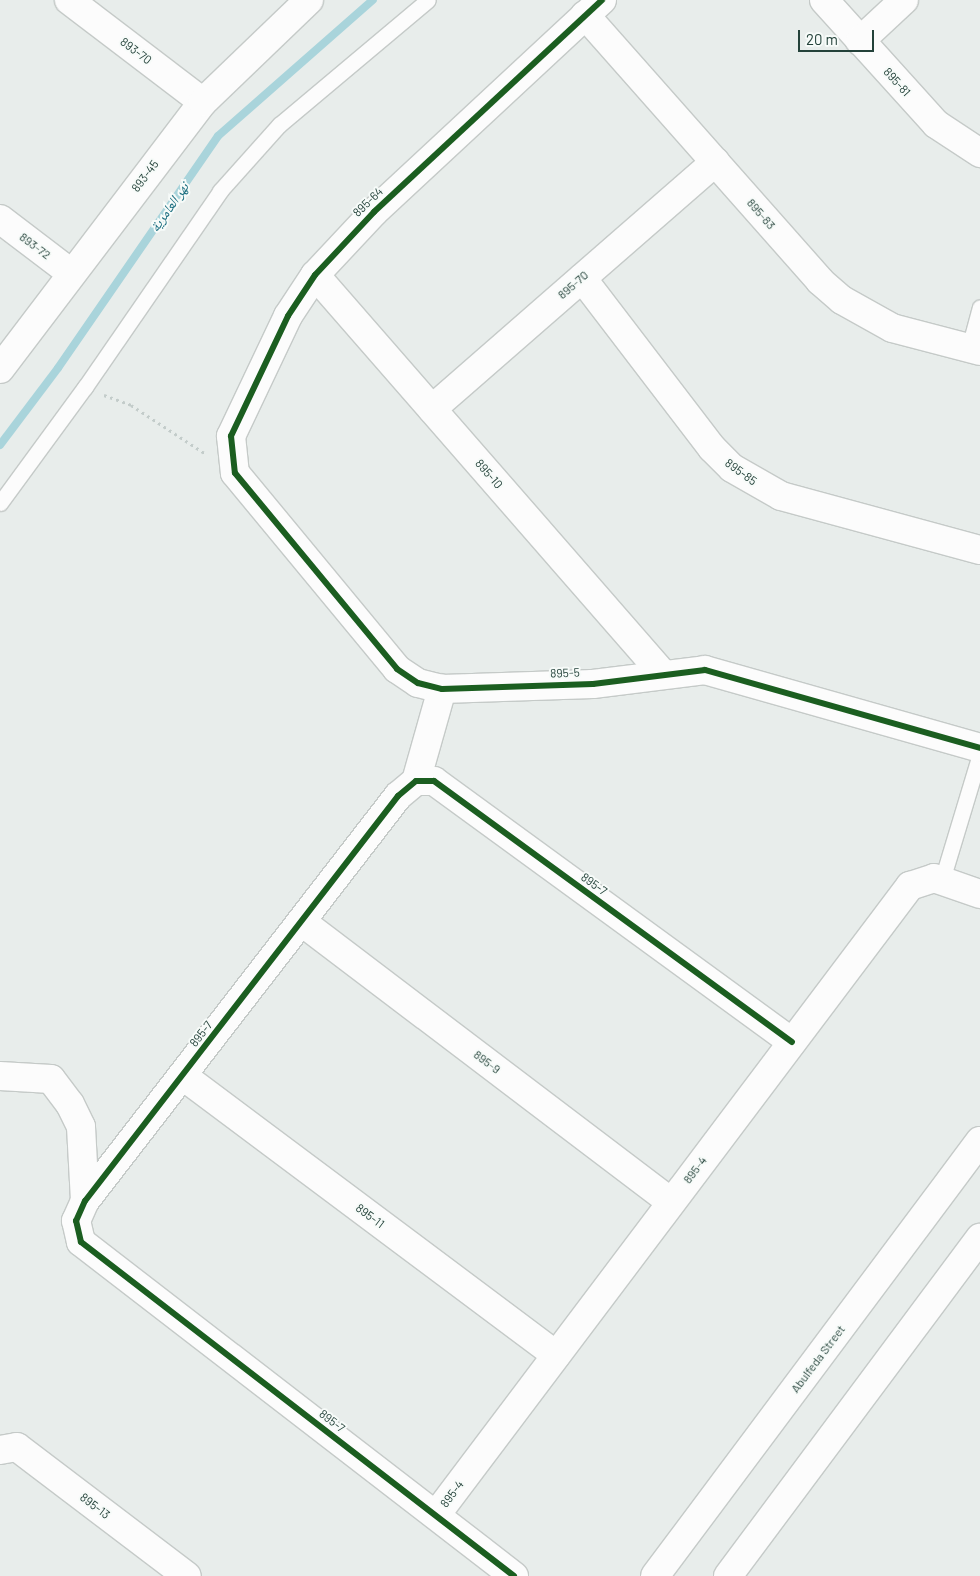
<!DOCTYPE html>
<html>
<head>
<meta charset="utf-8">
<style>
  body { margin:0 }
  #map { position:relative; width:980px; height:1576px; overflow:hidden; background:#e8edeb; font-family:Barlow,"Noto Naskh Arabic",sans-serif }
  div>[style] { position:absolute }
  .stream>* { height:8px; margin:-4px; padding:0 4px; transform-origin:4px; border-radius:4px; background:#a9d4db }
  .path>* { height:3px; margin-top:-1.5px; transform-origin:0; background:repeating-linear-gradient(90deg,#c3ccca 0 2.5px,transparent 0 6.5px) }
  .roads { filter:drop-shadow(1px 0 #c5cac8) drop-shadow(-1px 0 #c5cac8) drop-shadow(0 1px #c5cac8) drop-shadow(0 -1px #c5cac8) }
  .service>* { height:15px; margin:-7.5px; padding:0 7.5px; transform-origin:7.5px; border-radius:7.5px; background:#fcfcfc }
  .minor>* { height:28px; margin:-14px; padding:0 14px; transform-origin:14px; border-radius:14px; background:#fcfcfc }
  .secondary>* { height:28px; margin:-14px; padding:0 14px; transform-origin:14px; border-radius:14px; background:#fcfcfc }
  .cycleway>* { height:6px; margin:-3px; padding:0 3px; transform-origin:3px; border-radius:3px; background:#1b5e20 }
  span { translate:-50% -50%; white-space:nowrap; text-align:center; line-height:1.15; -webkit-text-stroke:4px #f7fbf9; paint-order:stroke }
  .street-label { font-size:12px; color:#24423a }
  .water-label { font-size:14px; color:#1c6f80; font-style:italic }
  .scale { position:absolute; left:798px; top:30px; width:76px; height:22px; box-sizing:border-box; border:2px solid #24423a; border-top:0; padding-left:6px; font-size:15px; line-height:18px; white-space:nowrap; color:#24423a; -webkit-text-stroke:4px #f7fbf9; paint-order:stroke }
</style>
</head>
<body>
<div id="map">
  <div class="stream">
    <div style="left:0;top:445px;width:96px;rotate:-53deg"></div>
    <div style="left:58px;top:368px;width:282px;rotate:-55.4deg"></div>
    <div style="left:218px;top:136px;width:206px;rotate:-41.3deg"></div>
  </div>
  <div class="path">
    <div style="left:104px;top:395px;width:29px;rotate:20deg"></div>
    <div style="left:131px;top:405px;width:90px;rotate:33.2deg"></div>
  </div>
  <div class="roads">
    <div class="service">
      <div style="left:969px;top:348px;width:42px;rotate:-75deg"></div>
      <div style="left:0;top:503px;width:144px;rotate:-53.8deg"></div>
      <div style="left:85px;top:387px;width:238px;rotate:-55.4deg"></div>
      <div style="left:220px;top:191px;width:89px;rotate:-48.2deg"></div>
      <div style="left:279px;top:125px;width:194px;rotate:-40deg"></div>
      <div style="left:942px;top:880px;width:132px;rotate:-73.2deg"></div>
    </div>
    <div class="minor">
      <div style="left:69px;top:0;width:168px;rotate:37.3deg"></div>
      <div style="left:602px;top:0;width:311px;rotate:137.1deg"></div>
      <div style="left:374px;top:212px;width:86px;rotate:133.1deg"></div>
      <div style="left:315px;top:275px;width:49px;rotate:123.4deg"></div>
      <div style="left:288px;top:316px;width:133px;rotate:115.4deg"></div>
      <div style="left:231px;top:436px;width:37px;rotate:84deg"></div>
      <div style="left:235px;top:473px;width:254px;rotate:50.4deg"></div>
      <div style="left:397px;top:669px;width:25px;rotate:34deg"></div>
      <div style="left:418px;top:683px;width:25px;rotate:14deg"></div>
      <div style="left:442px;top:689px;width:151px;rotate:-1.9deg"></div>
      <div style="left:593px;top:684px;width:113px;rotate:-7.1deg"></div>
      <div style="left:705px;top:670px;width:286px;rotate:15.8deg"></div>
      <div style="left:824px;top:0;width:167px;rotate:47.9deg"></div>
      <div style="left:936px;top:124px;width:53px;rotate:33.4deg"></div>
      <div style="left:585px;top:15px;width:355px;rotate:48.5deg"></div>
      <div style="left:820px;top:281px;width:29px;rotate:41deg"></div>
      <div style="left:842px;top:300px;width:57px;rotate:29.2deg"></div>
      <div style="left:892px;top:328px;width:91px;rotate:14.6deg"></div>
      <div style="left:860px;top:41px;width:60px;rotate:-43deg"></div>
      <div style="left:0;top:219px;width:89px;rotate:37.3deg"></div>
      <div style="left:315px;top:275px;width:529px;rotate:48.91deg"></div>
      <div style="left:582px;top:278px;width:214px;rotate:52.6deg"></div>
      <div style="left:712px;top:448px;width:28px;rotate:45deg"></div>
      <div style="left:732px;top:468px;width:56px;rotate:29.7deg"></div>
      <div style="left:781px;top:496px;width:206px;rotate:15.2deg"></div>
      <div style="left:0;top:369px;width:335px;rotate:-52.8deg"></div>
      <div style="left:203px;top:102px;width:147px;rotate:-43.9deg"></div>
      <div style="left:432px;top:409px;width:376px;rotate:-41.1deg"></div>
      <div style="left:416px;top:781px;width:96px;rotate:-74.2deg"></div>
      <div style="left:302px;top:922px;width:463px;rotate:37.2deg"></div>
      <div style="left:0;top:1076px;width:51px;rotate:3.4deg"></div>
      <div style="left:51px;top:1079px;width:31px;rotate:53deg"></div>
      <div style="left:70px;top:1104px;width:25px;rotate:64deg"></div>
      <div style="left:81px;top:1127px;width:74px;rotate:86.9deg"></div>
      <div style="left:183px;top:1076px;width:466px;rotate:36.8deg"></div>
      <div style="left:0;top:1450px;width:17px;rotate:-10deg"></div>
      <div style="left:17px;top:1447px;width:213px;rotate:37.2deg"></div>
      <div style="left:436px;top:1515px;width:788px;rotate:-53deg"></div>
      <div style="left:910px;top:886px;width:25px;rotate:-18deg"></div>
      <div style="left:934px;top:878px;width:49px;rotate:19.2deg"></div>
      <div style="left:514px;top:1576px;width:547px;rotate:-142.35deg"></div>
      <div style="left:81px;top:1242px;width:22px;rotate:-103deg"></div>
      <div style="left:76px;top:1221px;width:22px;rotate:-66deg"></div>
      <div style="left:85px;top:1201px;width:512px;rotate:-52.3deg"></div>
      <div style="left:398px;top:796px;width:23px;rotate:-40deg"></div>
      <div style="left:416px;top:781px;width:18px"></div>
      <div style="left:434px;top:781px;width:443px;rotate:36.1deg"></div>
    </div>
    <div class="secondary">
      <div style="left:655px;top:1576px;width:543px;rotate:-53.24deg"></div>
      <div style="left:728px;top:1576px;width:422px;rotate:-53.3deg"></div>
    </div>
  </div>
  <div class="cycleway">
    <div style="left:602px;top:0;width:311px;rotate:137.1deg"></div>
    <div style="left:374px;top:212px;width:86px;rotate:133.1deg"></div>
    <div style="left:315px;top:275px;width:49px;rotate:123.4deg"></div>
    <div style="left:288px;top:316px;width:133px;rotate:115.4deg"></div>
    <div style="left:231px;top:436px;width:37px;rotate:84deg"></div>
    <div style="left:235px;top:473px;width:254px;rotate:50.4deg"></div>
    <div style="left:397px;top:669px;width:25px;rotate:34deg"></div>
    <div style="left:418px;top:683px;width:25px;rotate:14deg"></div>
    <div style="left:442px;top:689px;width:151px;rotate:-1.9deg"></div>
    <div style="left:593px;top:684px;width:113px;rotate:-7.1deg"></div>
    <div style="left:705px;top:670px;width:286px;rotate:15.8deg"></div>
    <div style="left:514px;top:1576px;width:547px;rotate:-142.35deg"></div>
    <div style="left:81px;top:1242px;width:22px;rotate:-103deg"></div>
    <div style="left:76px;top:1221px;width:22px;rotate:-66deg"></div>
    <div style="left:85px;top:1201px;width:512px;rotate:-52.3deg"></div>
    <div style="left:398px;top:796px;width:23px;rotate:-40deg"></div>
    <div style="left:416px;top:781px;width:18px"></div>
    <div style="left:434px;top:781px;width:443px;rotate:36.1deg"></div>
  </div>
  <div class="street-label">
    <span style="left:136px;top:51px;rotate:37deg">893-70</span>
    <span style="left:897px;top:82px;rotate:48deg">895-81</span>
    <span style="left:145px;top:176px;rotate:-53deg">893-45</span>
    <span style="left:368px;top:202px;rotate:-44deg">895-64</span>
    <span style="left:761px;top:214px;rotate:49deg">895-83</span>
    <span style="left:35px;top:246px;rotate:37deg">893-72</span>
    <span style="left:573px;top:285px;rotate:-41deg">895-70</span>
    <span style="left:741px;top:472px;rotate:36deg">895-85</span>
    <span style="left:489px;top:474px;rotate:49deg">895-10</span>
    <span style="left:565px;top:673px;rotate:-2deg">895-5</span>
    <span style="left:594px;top:884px;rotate:36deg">895-7</span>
    <span style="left:201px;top:1034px;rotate:-52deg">895-7</span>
    <span style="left:487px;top:1062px;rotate:37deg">895-9</span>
    <span style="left:695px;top:1170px;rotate:-53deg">895-4</span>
    <span style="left:370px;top:1216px;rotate:37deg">895-11</span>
    <span style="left:818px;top:1359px;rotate:-53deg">Abulfeda Street</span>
    <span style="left:332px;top:1421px;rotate:38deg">895-7</span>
    <span style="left:452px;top:1494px;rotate:-53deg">895-4</span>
    <span style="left:95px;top:1506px;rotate:37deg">895-13</span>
  </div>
  <div class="water-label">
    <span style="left:169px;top:207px;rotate:-55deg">نهر العامرية</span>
  </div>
  <div class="scale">20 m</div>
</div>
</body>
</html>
